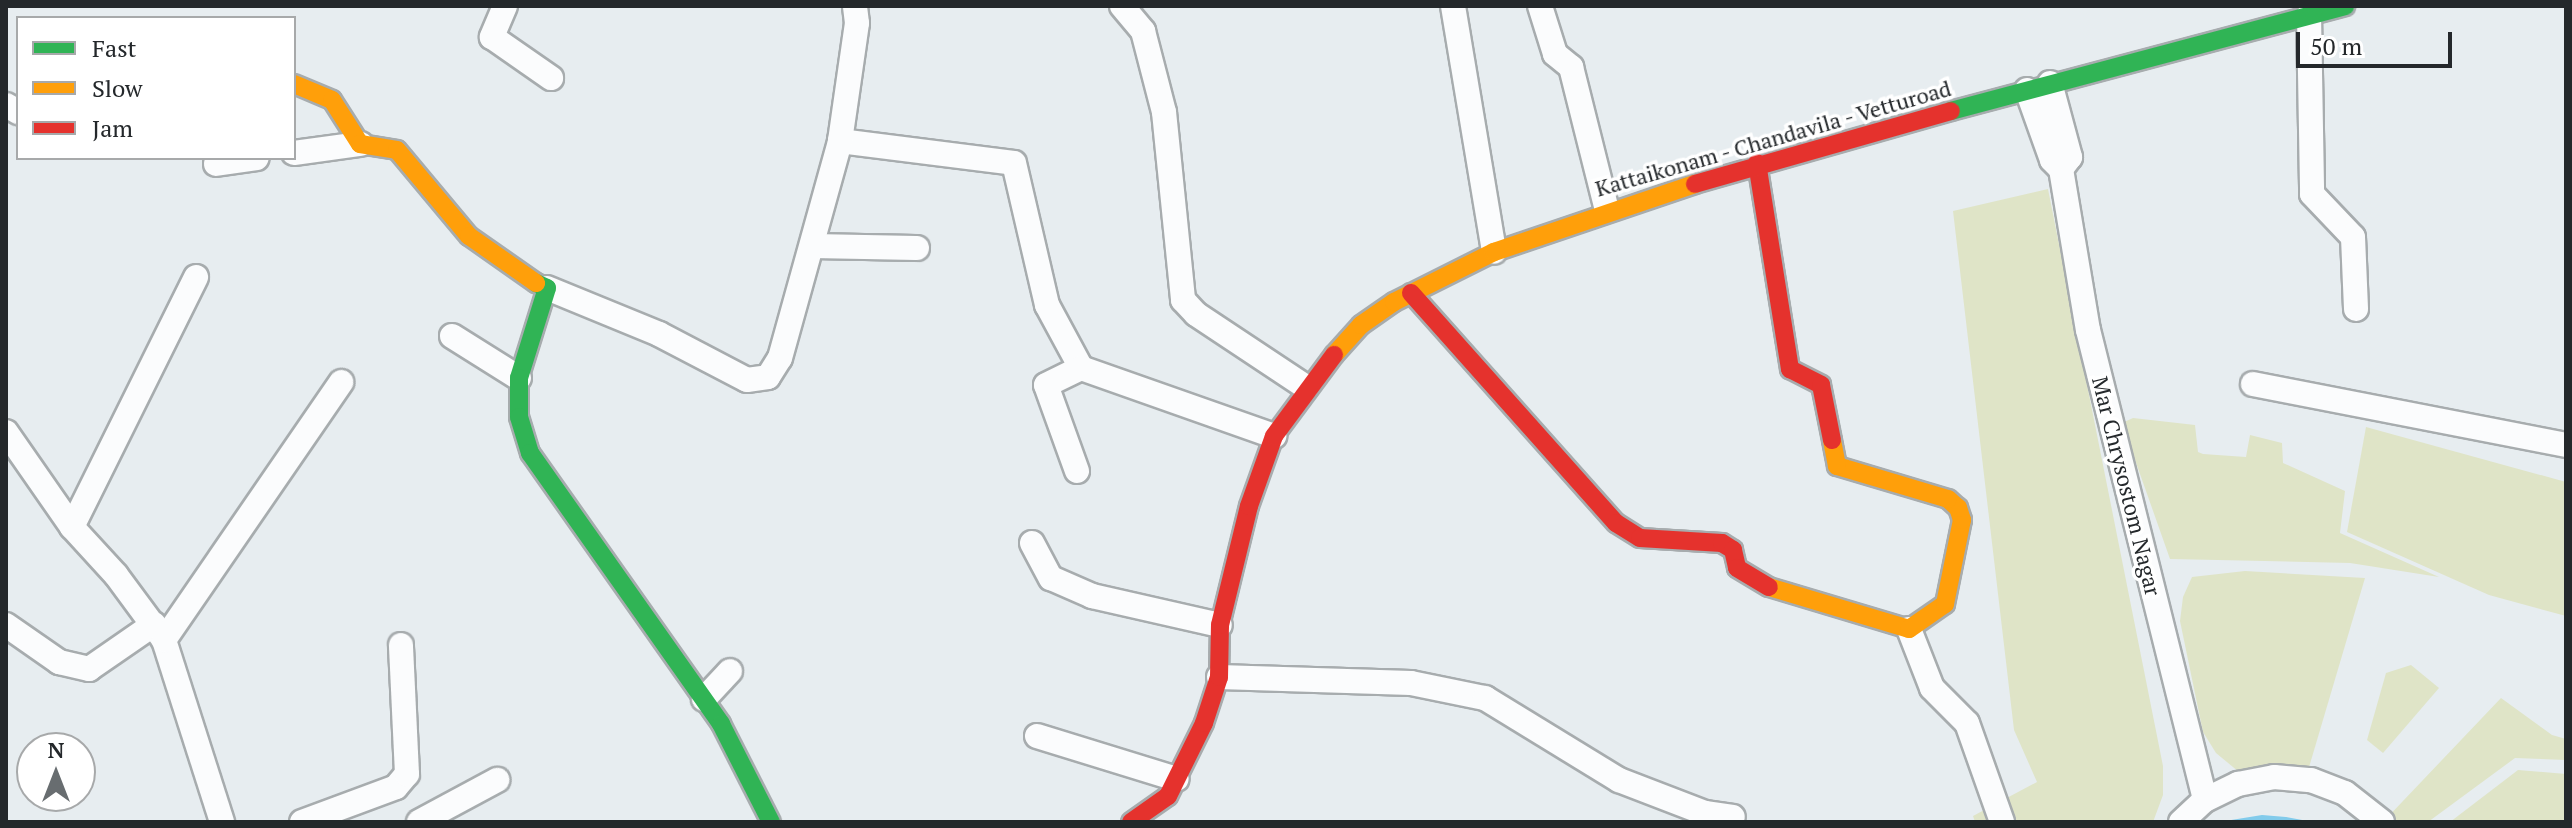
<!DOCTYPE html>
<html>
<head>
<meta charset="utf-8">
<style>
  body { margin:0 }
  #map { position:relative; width:2572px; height:828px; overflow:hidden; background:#e7edf0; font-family:"PT Serif",serif }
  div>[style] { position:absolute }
  .green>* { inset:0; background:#dfe4c7 }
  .water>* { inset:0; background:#82cbeb }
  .roads { filter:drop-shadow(2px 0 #a7acae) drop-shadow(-2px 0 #a7acae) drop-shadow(0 2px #a7acae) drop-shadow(0 -2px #a7acae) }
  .street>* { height:24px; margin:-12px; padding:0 12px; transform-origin:12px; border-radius:12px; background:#fbfcfd }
  .fast>* { height:18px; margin:-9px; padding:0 9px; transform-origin:9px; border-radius:9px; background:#30b455 }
  .slow>* { height:18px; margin:-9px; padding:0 9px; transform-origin:9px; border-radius:9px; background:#ff9f0a }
  .jam>* { height:18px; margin:-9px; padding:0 9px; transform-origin:9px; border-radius:9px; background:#e5322d }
  span { translate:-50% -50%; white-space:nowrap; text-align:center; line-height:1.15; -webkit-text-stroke:7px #fff; paint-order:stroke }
  .street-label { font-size:22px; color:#24282b }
  .frame { position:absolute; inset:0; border:8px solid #24282b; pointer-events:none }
  .legend { position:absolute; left:16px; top:16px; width:280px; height:144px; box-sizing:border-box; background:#fff; border:2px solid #a7a9aa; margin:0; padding:10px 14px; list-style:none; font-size:24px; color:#24282b }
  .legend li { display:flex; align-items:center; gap:16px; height:40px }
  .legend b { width:40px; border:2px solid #a7a9aa }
  .north { position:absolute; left:16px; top:732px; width:80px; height:80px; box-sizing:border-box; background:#fff; border:2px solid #a7a9aa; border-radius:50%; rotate:0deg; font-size:22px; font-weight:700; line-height:32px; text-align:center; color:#24282b }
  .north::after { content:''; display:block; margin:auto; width:28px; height:36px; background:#686d70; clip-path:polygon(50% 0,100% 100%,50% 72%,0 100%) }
  .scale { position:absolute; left:2296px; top:32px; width:156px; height:36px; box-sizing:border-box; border:4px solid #24282b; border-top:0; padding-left:10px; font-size:24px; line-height:28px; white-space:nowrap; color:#24282b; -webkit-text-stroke:6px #fff; paint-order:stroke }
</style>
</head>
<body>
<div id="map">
  <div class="green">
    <div style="clip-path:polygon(2048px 189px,2163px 766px,2163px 795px,2153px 822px,1975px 822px,1973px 816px,2037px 782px,2014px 730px,1953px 211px)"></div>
    <div style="clip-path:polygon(2133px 418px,2195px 425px,2198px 452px,2203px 454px,2246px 457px,2250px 435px,2282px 443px,2283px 463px,2345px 491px,2340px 533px,2439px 577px,2350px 563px,2170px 559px,2122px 423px)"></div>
    <div style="clip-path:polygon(2366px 427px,2566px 482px,2566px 616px,2489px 595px,2347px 532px)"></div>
    <div style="clip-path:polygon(2245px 571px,2365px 578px,2307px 774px,2239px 772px,2216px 753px,2203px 732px,2180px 621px,2183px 597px,2192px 577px)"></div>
    <div style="clip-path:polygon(2411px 665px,2439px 688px,2383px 753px,2367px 740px,2386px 673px)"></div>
    <div style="clip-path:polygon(2501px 698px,2552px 735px,2566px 739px,2566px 760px,2515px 758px,2428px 822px,2383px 822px)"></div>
    <div style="clip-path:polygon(2518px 770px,2566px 774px,2566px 822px,2450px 822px)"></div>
  </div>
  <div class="water">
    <div style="clip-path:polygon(2262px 815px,2286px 817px,2313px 822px,2219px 822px)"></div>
  </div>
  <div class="roads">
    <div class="street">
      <div style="left:505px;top:6px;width:34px;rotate:113deg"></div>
      <div style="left:492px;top:37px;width:72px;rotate:34.8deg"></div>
      <div style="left:1122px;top:6px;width:33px;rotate:50deg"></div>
      <div style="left:1143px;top:31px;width:84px;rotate:75.5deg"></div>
      <div style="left:1164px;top:112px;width:189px;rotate:84.2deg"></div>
      <div style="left:1183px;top:300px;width:19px;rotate:47deg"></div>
      <div style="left:1196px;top:314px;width:132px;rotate:33.6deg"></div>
      <div style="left:1453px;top:6px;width:249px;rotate:80.5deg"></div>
      <div style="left:1540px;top:6px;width:50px;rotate:72.6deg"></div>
      <div style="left:1555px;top:54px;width:21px;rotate:39deg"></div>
      <div style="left:1571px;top:67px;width:147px;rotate:75.9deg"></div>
      <div style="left:2309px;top:15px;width:179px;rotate:89deg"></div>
      <div style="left:2312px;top:194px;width:59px;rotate:46.4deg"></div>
      <div style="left:2353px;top:237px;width:72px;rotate:87.6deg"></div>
      <div style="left:2050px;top:83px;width:77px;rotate:74.9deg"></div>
      <div style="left:2070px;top:157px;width:15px;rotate:127deg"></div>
      <div style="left:2027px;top:90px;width:74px;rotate:70.3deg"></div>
      <div style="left:2052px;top:160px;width:13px;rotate:45deg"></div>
      <div style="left:2061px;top:169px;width:163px;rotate:80.5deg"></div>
      <div style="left:2088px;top:330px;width:484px;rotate:76deg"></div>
      <div style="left:6px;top:105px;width:14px;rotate:30deg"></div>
      <div style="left:840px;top:141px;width:175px;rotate:7.2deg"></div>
      <div style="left:1014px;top:163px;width:146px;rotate:76.9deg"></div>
      <div style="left:1047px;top:305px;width:72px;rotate:61.6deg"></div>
      <div style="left:1081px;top:368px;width:205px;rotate:19.4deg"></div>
      <div style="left:294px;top:153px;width:67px;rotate:-7.8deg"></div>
      <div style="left:216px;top:164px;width:41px;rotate:-8.3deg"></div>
      <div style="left:812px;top:246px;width:105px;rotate:1.1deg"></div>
      <div style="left:547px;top:288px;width:121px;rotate:22.3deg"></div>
      <div style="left:659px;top:334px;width:99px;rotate:27.6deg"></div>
      <div style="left:747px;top:380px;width:21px;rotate:-8deg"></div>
      <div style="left:768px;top:377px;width:22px;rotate:-58deg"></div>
      <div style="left:780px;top:358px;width:225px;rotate:-74.5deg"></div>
      <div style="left:840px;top:141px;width:119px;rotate:-81.8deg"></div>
      <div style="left:857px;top:23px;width:17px;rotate:-97deg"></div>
      <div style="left:452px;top:336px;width:79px;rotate:32.1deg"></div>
      <div style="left:2253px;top:384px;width:319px;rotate:11deg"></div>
      <div style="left:6px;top:432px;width:116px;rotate:55.2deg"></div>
      <div style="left:72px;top:527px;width:65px;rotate:47.5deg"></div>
      <div style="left:116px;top:575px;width:81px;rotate:53.6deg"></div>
      <div style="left:164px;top:640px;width:191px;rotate:72.3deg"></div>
      <div style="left:1077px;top:471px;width:91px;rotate:-109.8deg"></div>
      <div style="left:1046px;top:385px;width:39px;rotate:-26deg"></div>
      <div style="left:72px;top:527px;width:279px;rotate:-63.6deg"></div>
      <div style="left:1032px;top:543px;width:40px;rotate:62deg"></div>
      <div style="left:1051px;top:578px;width:45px;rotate:23.7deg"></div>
      <div style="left:1092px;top:596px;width:131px;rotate:12.8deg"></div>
      <div style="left:6px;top:625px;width:65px;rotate:34.9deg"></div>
      <div style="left:59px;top:662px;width:31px;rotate:13deg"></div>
      <div style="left:89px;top:669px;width:79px;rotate:-34.7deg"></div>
      <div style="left:1909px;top:629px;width:63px;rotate:68.7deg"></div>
      <div style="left:1932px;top:688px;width:49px;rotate:45deg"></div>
      <div style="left:1967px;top:723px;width:105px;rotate:70.5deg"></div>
      <div style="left:164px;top:640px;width:313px;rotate:-55.5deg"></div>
      <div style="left:1219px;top:677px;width:192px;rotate:1.8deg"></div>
      <div style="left:1411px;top:683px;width:76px;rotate:11.5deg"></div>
      <div style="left:1485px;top:698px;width:157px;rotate:31.5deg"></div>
      <div style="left:1619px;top:780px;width:92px;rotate:21deg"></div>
      <div style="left:1705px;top:813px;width:28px;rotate:8deg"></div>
      <div style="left:704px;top:699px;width:38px;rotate:-47deg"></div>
      <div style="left:1037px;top:736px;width:146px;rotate:17.1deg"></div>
      <div style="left:302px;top:822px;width:100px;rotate:-20.4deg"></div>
      <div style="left:396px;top:787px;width:17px;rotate:-50deg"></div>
      <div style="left:407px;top:774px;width:129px;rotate:-92.7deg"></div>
      <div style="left:419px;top:822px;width:89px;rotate:-28.3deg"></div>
      <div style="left:2181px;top:822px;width:33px;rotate:-43deg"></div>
      <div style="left:2205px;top:800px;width:37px;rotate:-26deg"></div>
      <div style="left:2238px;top:784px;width:37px;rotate:-11deg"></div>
      <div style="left:2274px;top:777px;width:37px;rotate:5deg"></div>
      <div style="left:2311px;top:780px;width:36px;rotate:21deg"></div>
      <div style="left:2345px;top:793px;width:47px;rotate:38.1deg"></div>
    </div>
    <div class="fast">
      <div style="left:1951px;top:111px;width:408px;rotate:-14.9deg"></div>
      <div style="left:536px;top:283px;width:12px;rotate:24deg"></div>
      <div style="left:547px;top:288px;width:94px;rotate:107.3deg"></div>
      <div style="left:519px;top:378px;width:39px;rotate:90deg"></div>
      <div style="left:519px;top:417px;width:38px;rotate:73deg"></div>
      <div style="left:530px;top:453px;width:332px;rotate:54.8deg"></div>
      <div style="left:721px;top:724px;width:110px;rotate:63deg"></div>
    </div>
    <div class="slow">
      <div style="left:294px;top:84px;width:41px;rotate:22.8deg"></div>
      <div style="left:332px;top:100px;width:52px;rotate:57.5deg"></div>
      <div style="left:360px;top:144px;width:37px;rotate:9deg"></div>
      <div style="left:397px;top:150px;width:112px;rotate:50.1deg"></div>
      <div style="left:469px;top:236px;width:82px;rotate:35deg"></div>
      <div style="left:1334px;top:355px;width:40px;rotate:-48deg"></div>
      <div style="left:1361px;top:325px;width:40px;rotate:-34.9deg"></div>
      <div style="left:1394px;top:302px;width:112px;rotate:-26.6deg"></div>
      <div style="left:1494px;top:252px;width:212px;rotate:-18.7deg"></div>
      <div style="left:1769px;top:587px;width:146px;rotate:16.7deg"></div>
      <div style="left:1909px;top:629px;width:44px;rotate:-34.8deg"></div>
      <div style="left:1945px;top:604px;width:86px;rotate:-78.6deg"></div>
      <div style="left:1962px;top:520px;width:13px;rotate:-108deg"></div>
      <div style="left:1958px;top:508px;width:13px;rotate:-138deg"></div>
      <div style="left:1948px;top:499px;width:116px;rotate:-163.4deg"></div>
      <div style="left:1837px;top:466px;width:26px;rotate:-101deg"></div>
    </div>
    <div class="jam">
      <div style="left:1757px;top:163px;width:209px;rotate:80.9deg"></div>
      <div style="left:1790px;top:369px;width:35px;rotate:27deg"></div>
      <div style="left:1821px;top:385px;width:56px;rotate:78.7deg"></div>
      <div style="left:1695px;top:184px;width:266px;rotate:-15.9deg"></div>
      <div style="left:1411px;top:293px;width:308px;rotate:48.3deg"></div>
      <div style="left:1616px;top:523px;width:28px;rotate:32deg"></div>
      <div style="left:1640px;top:538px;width:82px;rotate:3.5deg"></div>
      <div style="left:1722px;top:543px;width:13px;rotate:32deg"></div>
      <div style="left:1733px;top:550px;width:18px;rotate:77deg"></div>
      <div style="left:1737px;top:568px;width:37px;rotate:31deg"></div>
      <div style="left:1131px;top:822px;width:45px;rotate:-35.1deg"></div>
      <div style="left:1168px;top:796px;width:81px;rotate:-63.7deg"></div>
      <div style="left:1204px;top:723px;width:48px;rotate:-71.9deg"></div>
      <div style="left:1219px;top:677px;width:52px;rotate:-88.9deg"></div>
      <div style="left:1220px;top:625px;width:122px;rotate:-76.3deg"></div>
      <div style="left:1249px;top:506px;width:74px;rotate:-70.3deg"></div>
      <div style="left:1274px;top:436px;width:101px;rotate:-53.5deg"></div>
    </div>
  </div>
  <div class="street-label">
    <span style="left:1773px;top:138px;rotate:-16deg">Kattaikonam - Chandavila - Vetturoad</span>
    <span style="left:2127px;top:486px;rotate:76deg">Mar Chrysostom Nagar</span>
  </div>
  <div class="frame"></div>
  <ul class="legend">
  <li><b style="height:10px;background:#30b455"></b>Fast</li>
  <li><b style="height:10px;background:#ff9f0a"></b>Slow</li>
  <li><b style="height:10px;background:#e5322d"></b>Jam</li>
  </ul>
  <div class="north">N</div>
  <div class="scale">50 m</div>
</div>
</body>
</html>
